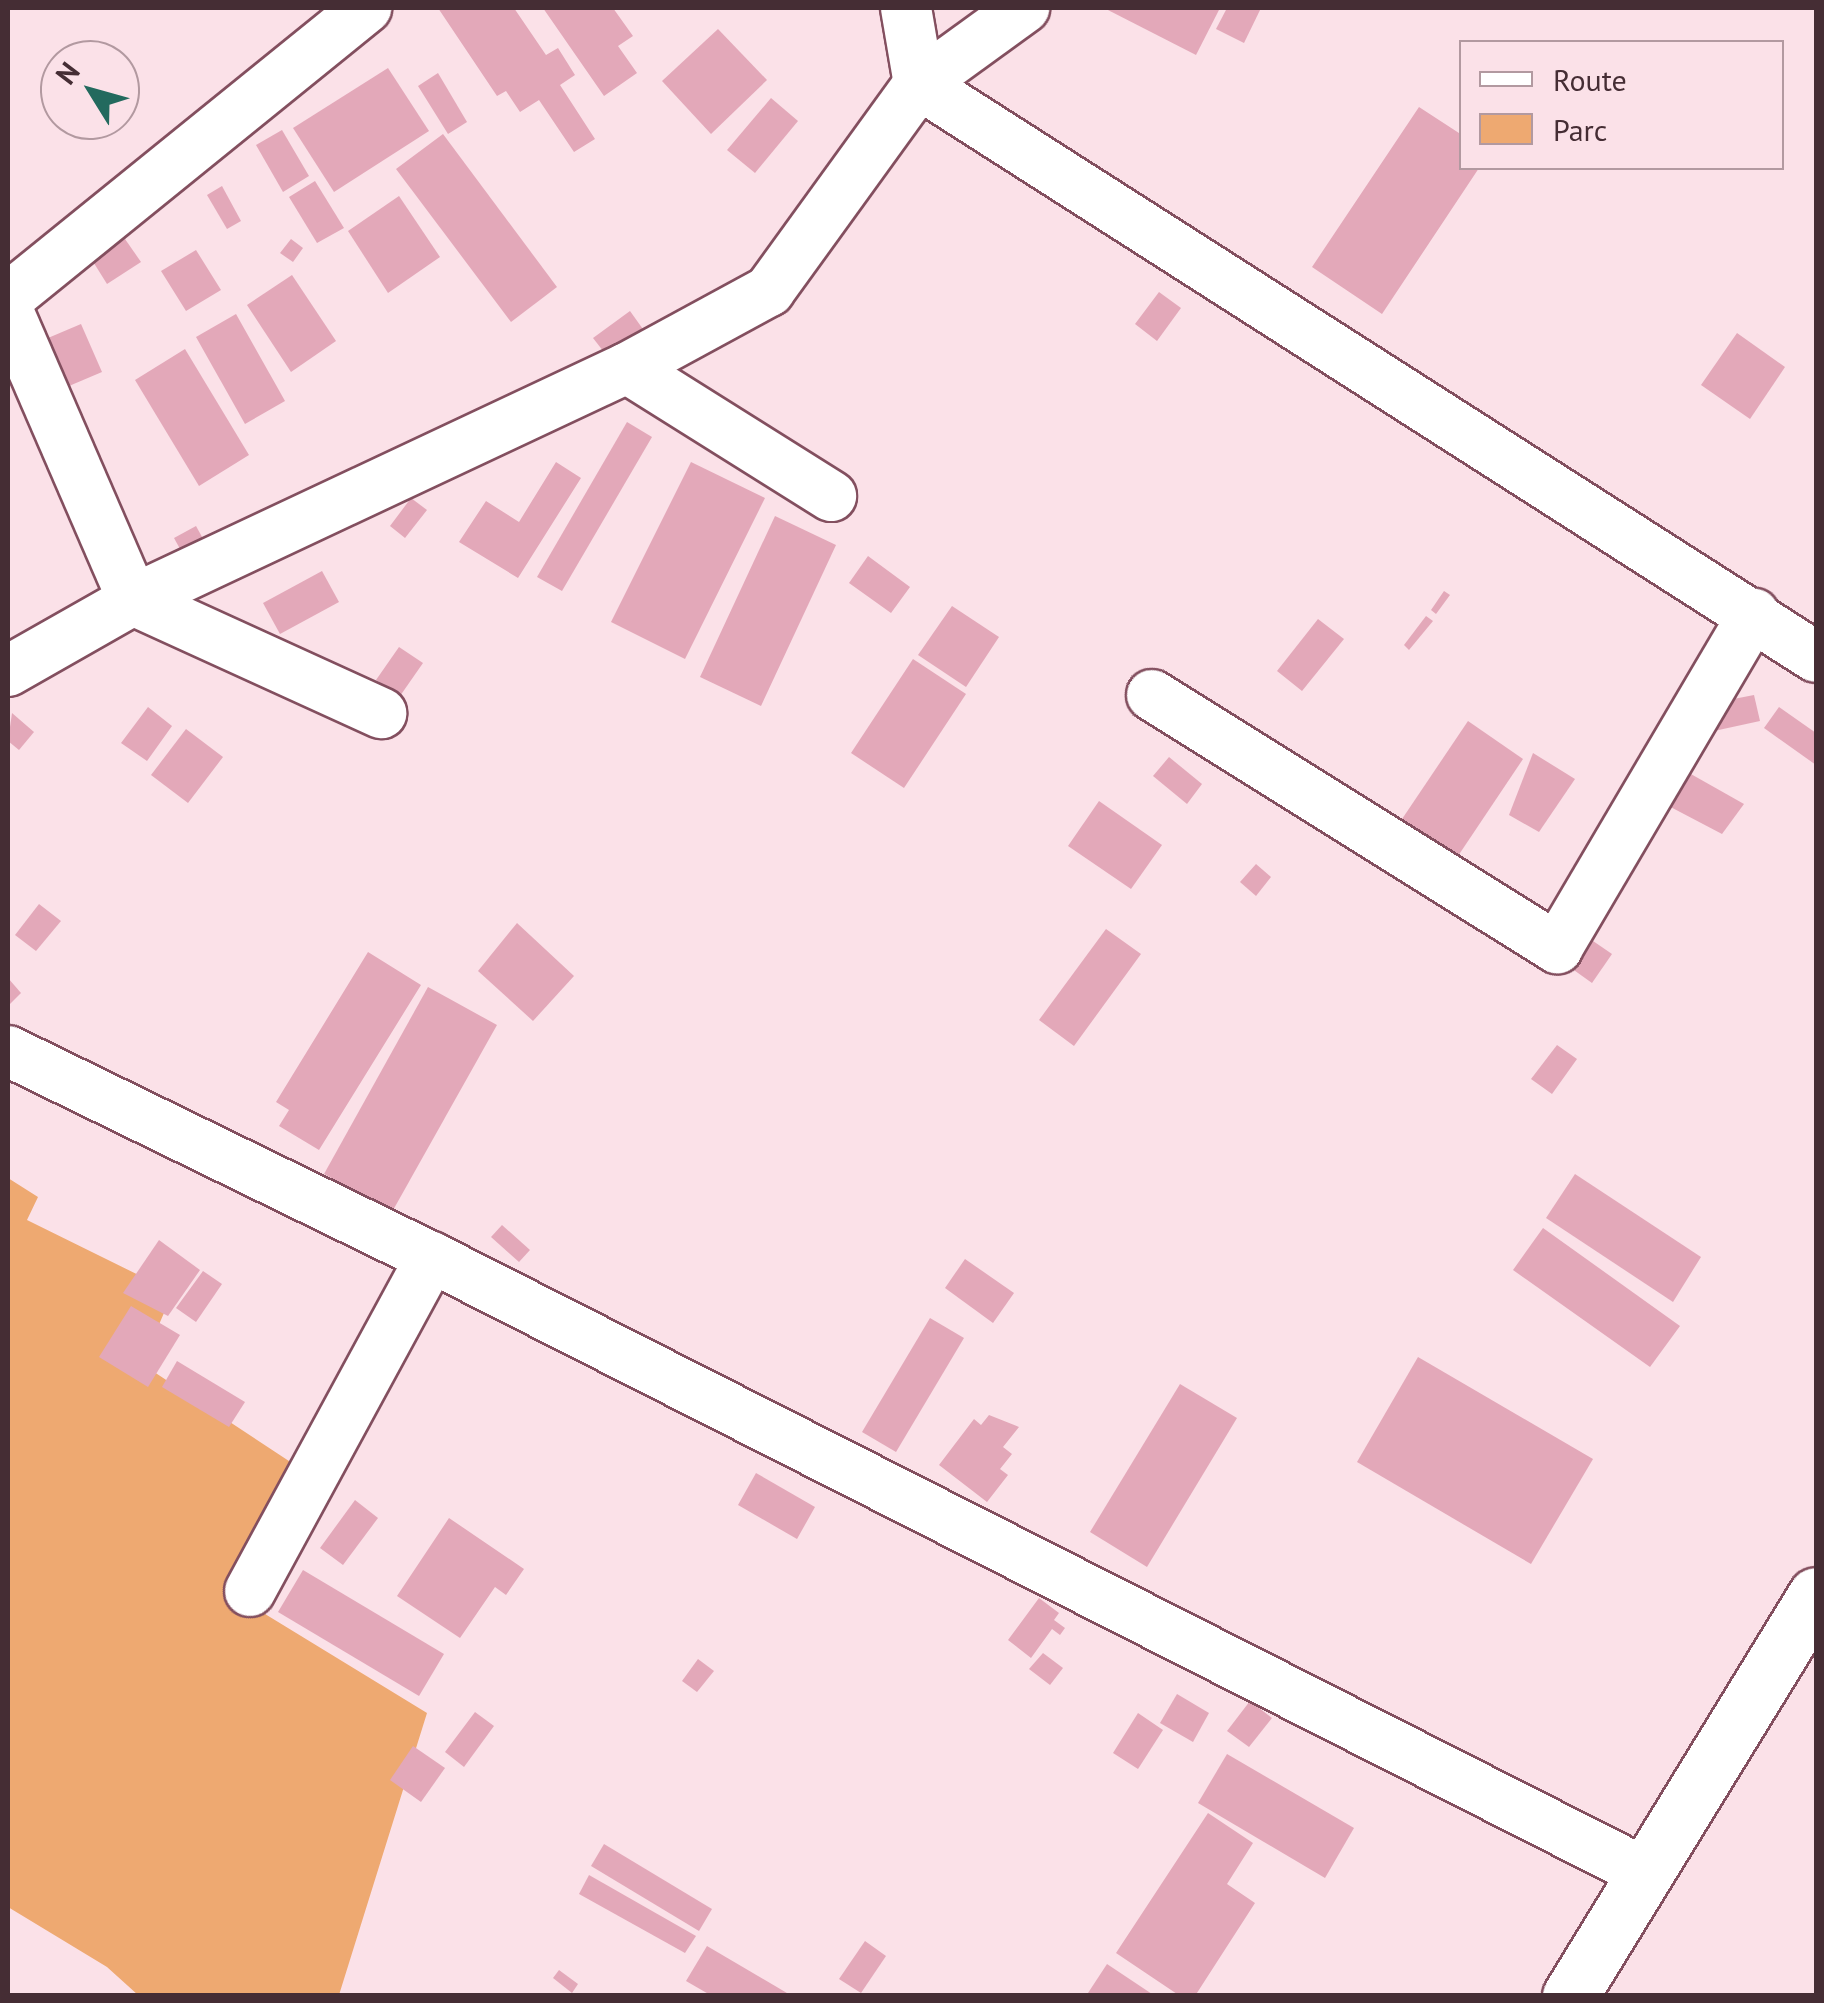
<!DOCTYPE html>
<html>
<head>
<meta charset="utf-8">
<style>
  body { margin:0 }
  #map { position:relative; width:1824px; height:2003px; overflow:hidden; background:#fbe1e8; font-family:"PT Sans",sans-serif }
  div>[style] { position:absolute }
  .green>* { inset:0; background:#eea971 }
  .building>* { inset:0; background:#e3a8b9 }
  .roads { filter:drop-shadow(2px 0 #834f5f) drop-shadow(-2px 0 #834f5f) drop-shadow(0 2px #834f5f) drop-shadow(0 -2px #834f5f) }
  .street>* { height:50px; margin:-25px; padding:0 25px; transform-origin:25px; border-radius:25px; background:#fff }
  .secondary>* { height:55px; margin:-27.5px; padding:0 27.5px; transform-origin:27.5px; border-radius:27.5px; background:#fff }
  span { translate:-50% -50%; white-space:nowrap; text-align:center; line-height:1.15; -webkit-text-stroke:9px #fbe1e8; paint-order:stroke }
  .frame { position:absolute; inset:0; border:10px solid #452d34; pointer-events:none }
  .legend { position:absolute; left:1459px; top:40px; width:325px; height:130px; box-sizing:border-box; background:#fbe1e8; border:2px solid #b299a0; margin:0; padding:12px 18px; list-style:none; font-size:30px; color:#452d34 }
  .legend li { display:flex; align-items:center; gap:20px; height:50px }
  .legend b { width:50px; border:2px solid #b299a0 }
  .north { position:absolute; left:40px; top:40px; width:100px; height:100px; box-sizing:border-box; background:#fbe1e8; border:2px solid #b299a0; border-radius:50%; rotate:307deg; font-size:28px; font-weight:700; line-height:40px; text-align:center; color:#452d34 }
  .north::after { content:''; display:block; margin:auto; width:35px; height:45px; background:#236a5e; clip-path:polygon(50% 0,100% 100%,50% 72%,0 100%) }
</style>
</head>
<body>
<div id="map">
  <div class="green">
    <div style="clip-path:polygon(8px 1178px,38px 1197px,27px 1220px,173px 1292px,142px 1364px,295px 1465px,224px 1589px,427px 1713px,339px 1995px,138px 1995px,107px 1967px,8px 1907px)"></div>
  </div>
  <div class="building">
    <div style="clip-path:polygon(438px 8px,514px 8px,546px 55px,558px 48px,575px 75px,560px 85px,595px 139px,574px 152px,539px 100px,520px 112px,506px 91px,497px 96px)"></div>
    <div style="clip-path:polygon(543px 8px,613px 8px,633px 36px,618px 46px,637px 73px,604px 96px)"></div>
    <div style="clip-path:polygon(1104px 8px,1220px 8px,1196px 55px)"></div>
    <div style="clip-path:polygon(1227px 8px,1261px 8px,1244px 43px,1216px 29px)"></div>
    <div style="clip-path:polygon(718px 29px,767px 80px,711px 134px,662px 81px)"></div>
    <div style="clip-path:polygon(388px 68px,429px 131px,334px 192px,293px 128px)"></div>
    <div style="clip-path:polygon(438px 73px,467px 122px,448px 134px,418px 86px)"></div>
    <div style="clip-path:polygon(771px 98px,798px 121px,755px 173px,727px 150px)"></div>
    <div style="clip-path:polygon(1419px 107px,1462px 135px,1462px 168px,1479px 168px,1382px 314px,1312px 267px)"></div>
    <div style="clip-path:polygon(282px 130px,309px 176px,283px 192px,256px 145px)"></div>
    <div style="clip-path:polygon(443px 134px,557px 287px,511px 322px,396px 169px)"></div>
    <div style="clip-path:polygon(315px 181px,344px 228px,317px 243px,289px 197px)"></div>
    <div style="clip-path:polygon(222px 186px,241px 221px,227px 229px,207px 195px)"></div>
    <div style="clip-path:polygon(399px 196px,440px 257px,388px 293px,348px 231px)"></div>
    <div style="clip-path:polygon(125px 239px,141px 262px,107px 284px,92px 260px)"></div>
    <div style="clip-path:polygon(291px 239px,303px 248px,293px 262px,280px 253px)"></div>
    <div style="clip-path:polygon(196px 250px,221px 290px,186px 311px,161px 271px)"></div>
    <div style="clip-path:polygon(292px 275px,336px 341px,291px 372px,247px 305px)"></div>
    <div style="clip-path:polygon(1159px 292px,1181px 308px,1157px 341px,1135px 324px)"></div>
    <div style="clip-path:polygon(630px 311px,650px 339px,614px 365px,593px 338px)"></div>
    <div style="clip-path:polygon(236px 314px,285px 401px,245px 424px,196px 337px)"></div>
    <div style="clip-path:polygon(81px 324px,102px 372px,69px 386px,48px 338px)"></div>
    <div style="clip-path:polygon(1737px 333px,1785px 367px,1750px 419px,1701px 385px)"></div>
    <div style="clip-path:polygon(185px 349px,249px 455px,199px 486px,135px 380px)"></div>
    <div style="clip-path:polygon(627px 422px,652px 437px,562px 591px,537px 577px)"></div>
    <div style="clip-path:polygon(556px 462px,581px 478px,518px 578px,459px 542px,486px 501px,519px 522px)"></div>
    <div style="clip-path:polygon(691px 462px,765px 498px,685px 659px,611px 622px)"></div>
    <div style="clip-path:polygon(411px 498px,427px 510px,405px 538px,390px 526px)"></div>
    <div style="clip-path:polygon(775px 516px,836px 545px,761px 706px,700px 677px)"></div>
    <div style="clip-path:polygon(196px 526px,212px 555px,190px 567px,174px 538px)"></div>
    <div style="clip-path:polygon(868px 556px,910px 587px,891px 613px,849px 583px)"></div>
    <div style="clip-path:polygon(322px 571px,339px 602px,280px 634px,263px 603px)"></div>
    <div style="clip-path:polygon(1444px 591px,1450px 595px,1436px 614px,1431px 610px)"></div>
    <div style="clip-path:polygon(952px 606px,999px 637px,966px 687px,918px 655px)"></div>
    <div style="clip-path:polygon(1426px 616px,1433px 621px,1409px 650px,1404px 645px)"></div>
    <div style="clip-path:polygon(1318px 619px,1344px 639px,1302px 691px,1277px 671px)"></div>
    <div style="clip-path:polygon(399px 647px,423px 663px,400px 696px,376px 680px)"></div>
    <div style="clip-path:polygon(913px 659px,966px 694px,904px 788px,851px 753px)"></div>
    <div style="clip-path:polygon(1754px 695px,1760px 721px,1714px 731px,1708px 704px)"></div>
    <div style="clip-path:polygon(148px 707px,172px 726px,147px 761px,121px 743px)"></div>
    <div style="clip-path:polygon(1779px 707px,1816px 733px,1816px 765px,1764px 728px)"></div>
    <div style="clip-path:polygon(12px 713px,34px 732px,19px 750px,8px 741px)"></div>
    <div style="clip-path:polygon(1468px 721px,1523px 759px,1454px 862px,1398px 825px)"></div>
    <div style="clip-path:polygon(186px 729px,223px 757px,188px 803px,151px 775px)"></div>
    <div style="clip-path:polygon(1533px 753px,1575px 779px,1539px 832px,1509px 815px)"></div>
    <div style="clip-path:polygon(1169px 757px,1202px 784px,1187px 804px,1153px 776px)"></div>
    <div style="clip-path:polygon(1682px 769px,1744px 804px,1722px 834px,1661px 802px)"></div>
    <div style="clip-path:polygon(1099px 801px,1162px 845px,1131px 889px,1068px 846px)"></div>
    <div style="clip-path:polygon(1256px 864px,1271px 877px,1256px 896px,1240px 882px)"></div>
    <div style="clip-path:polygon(39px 904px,61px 921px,36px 951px,15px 935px)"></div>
    <div style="clip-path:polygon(517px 923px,574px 976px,533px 1021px,478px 971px)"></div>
    <div style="clip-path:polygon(1106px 929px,1141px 954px,1074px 1046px,1039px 1020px)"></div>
    <div style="clip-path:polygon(1577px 930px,1612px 954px,1592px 983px,1557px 958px)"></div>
    <div style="clip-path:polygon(368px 952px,421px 985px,319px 1150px,279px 1126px,289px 1110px,276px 1102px)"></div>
    <div style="clip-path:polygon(8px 978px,21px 993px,8px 1006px)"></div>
    <div style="clip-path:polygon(428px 987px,497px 1025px,392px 1212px,324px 1174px)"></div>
    <div style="clip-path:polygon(1557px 1045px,1577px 1059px,1552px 1094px,1531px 1079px)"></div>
    <div style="clip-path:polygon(1575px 1174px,1701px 1257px,1673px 1302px,1546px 1218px)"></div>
    <div style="clip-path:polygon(502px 1225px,530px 1250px,519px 1262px,491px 1237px)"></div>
    <div style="clip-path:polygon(1543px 1228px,1680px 1326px,1650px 1367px,1513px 1270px)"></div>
    <div style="clip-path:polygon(159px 1240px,200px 1270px,168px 1316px,123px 1293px)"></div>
    <div style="clip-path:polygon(965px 1259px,1014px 1293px,993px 1323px,945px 1288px)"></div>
    <div style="clip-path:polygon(203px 1271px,222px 1284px,196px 1322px,176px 1308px)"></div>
    <div style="clip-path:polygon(131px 1306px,180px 1335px,148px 1387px,99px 1357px)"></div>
    <div style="clip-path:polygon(930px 1318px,964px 1338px,896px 1452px,862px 1432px)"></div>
    <div style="clip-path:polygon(1418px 1357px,1593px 1459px,1531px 1564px,1357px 1462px)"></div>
    <div style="clip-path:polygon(177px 1361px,245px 1402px,229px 1427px,162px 1387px)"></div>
    <div style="clip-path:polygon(1180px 1384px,1237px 1418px,1147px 1567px,1090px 1532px)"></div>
    <div style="clip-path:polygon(989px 1415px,1019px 1427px,1003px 1447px,1012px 1454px,1000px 1469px,1008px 1475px,987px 1502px,939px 1465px,974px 1419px,981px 1425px)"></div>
    <div style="clip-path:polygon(756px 1473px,815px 1507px,797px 1539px,738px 1505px)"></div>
    <div style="clip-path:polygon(355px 1500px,378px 1518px,343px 1565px,320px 1548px)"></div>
    <div style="clip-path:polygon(449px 1518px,524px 1569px,506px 1595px,495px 1587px,460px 1638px,397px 1596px)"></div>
    <div style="clip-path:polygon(303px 1570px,444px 1654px,419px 1696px,278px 1612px)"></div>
    <div style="clip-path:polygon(1039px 1598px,1059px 1613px,1054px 1620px,1065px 1628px,1060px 1635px,1052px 1629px,1031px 1658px,1008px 1640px)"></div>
    <div style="clip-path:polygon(1043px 1653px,1063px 1668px,1050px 1685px,1029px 1669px)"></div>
    <div style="clip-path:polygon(698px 1659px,714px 1671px,697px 1692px,682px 1681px)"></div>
    <div style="clip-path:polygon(1177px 1694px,1209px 1713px,1193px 1742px,1160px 1723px)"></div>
    <div style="clip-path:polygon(1250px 1701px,1272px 1718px,1249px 1747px,1227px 1731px)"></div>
    <div style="clip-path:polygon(475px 1712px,494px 1726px,464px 1767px,445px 1752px)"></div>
    <div style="clip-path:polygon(1138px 1713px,1163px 1730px,1138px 1769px,1113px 1753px)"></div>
    <div style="clip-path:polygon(413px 1746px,445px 1768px,421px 1802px,390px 1780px)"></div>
    <div style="clip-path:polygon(1227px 1754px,1354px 1828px,1325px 1878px,1198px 1803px)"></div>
    <div style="clip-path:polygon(1208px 1813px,1253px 1843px,1227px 1884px,1255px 1903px,1195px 1996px,1180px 1996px,1116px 1953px)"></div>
    <div style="clip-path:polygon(604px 1844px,712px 1909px,699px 1931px,591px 1866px)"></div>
    <div style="clip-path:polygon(589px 1875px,696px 1936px,685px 1953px,579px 1894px)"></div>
    <div style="clip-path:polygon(865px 1941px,886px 1956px,861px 1993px,839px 1979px)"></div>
    <div style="clip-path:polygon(707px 1946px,792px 1996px,712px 1996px,686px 1981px)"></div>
    <div style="clip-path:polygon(1107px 1964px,1155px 1996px,1086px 1996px)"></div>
    <div style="clip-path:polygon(559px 1970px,578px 1984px,572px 1993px,553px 1978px)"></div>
  </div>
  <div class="roads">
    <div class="street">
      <div style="left:906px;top:8px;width:77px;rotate:80.3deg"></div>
      <div style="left:919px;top:84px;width:1064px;rotate:32.57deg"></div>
      <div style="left:8px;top:298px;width:461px;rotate:-39deg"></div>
      <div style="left:8px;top:311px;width:315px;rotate:66.6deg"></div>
      <div style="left:133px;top:600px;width:273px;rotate:24.5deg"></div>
      <div style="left:627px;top:368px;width:241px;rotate:32.1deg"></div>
      <div style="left:8px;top:671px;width:144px;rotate:-29.6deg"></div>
      <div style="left:133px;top:600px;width:546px;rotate:-25.16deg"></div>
      <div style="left:627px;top:368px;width:162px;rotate:-28.5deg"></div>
      <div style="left:769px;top:291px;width:256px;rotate:-54.1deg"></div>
      <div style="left:919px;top:84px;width:130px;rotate:-35.9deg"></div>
      <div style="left:1152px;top:695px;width:478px;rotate:32deg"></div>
      <div style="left:1557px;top:948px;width:388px;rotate:-59.5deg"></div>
      <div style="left:8px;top:1051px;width:470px;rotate:26deg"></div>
      <div style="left:431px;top:1257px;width:1361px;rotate:26.9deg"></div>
      <div style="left:250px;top:1591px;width:380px;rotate:-61.5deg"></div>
    </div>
    <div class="secondary">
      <div style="left:1570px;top:1996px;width:470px;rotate:-58.5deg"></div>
    </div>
  </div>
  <div class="frame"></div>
  <ul class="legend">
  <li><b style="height:12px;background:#fff"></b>Route</li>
  <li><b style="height:28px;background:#eea971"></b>Parc</li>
  </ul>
  <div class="north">N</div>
</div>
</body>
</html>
